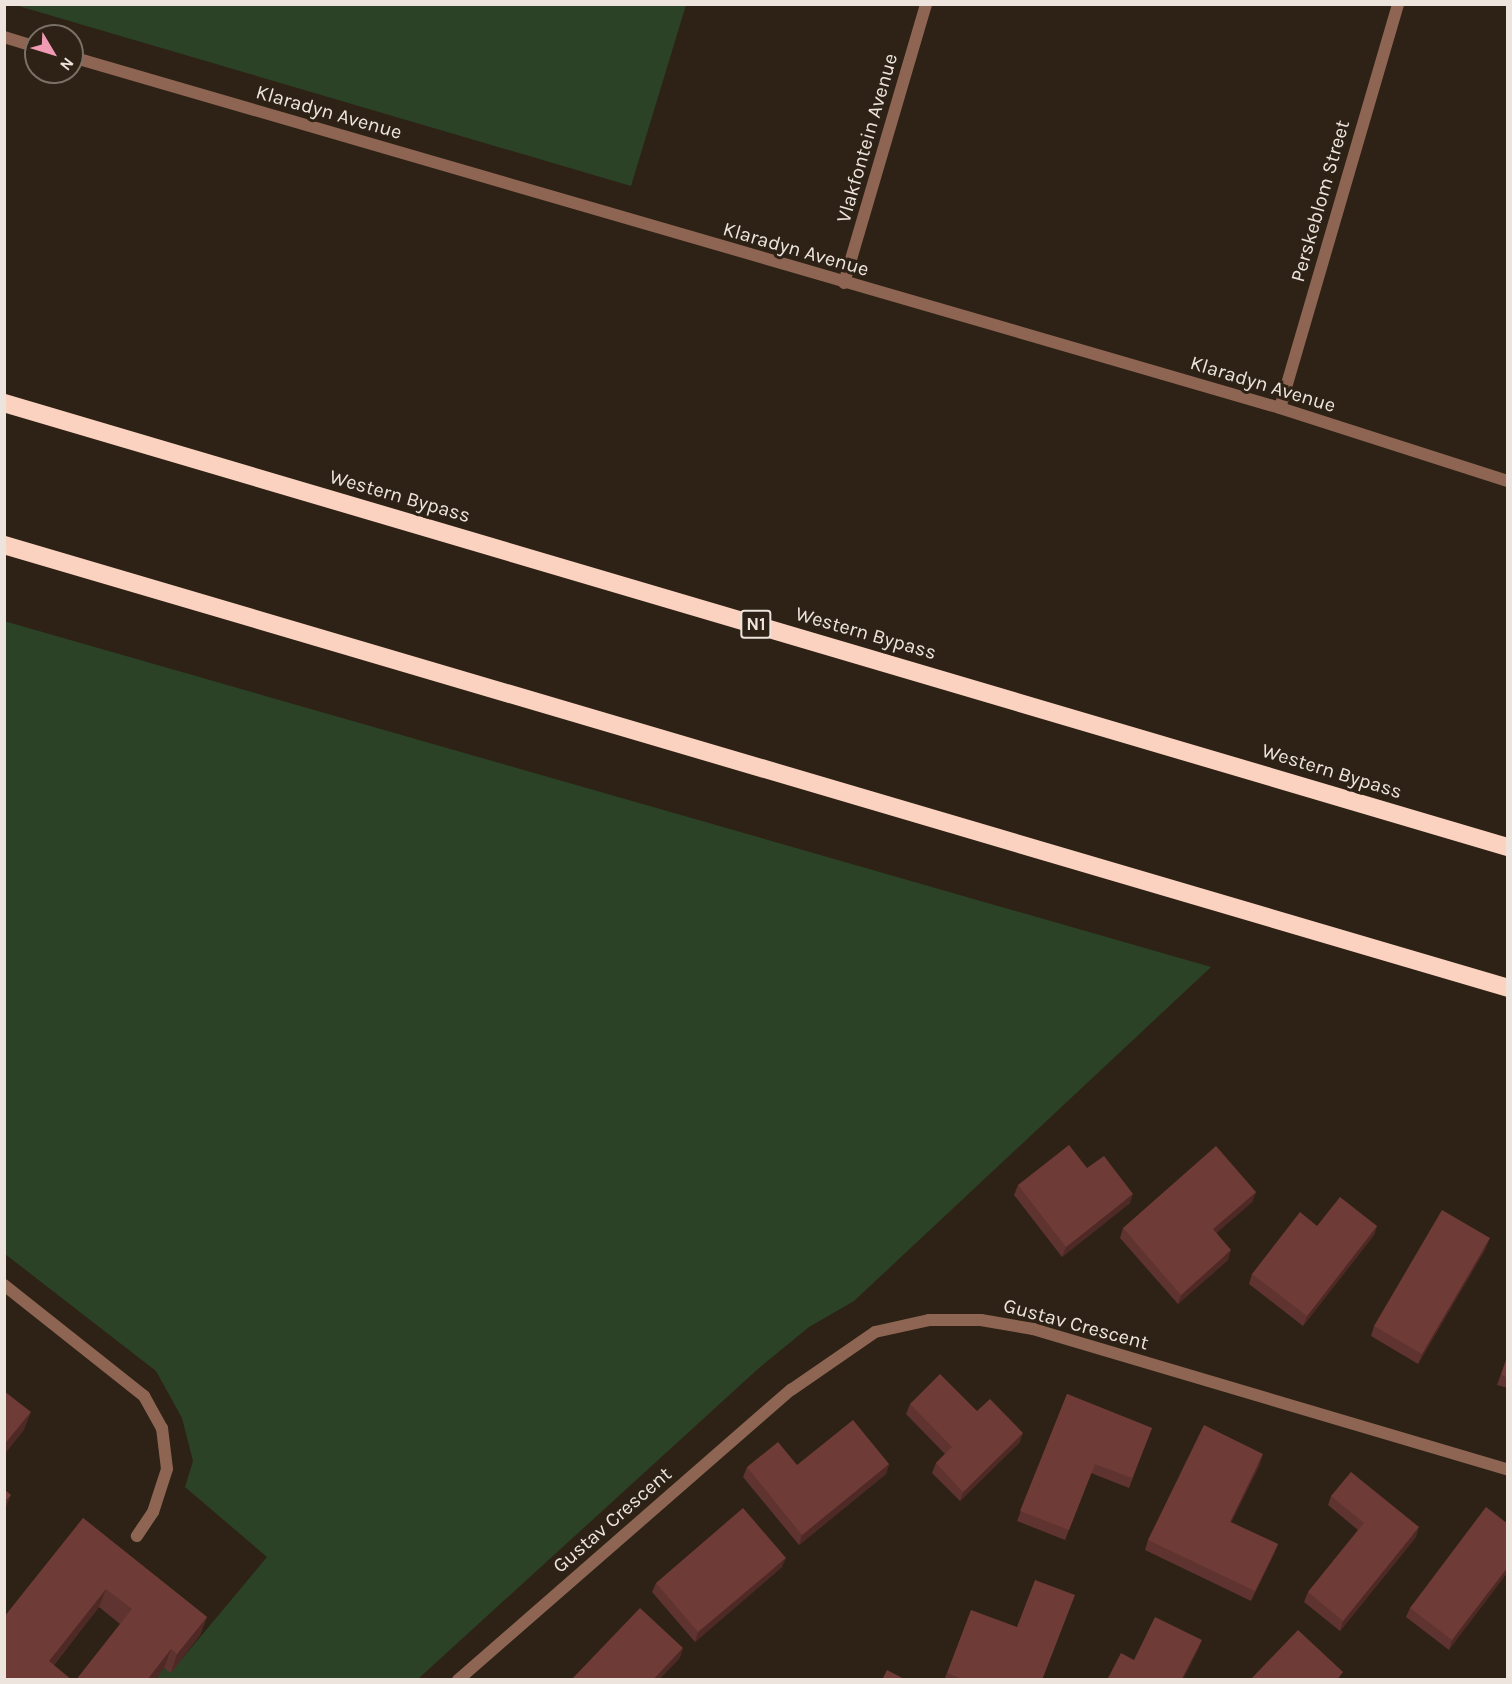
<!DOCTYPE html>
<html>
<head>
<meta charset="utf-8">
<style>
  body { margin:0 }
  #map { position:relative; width:1512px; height:1684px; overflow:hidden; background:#2d2215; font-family:Karla,sans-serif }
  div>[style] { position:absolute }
  .green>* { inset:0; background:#2b4226 }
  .lane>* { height:12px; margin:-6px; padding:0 6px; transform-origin:6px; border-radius:6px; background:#8e6553 }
  .street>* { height:12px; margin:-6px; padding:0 6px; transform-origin:6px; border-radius:6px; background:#8e6553 }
  .highway>* { height:18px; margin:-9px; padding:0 9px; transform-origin:9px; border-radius:9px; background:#fbd1bf }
  .wall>* { inset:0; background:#5f332f }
  .shaded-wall>* { inset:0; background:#4e2926 }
  .building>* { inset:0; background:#6f3b37 }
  span { translate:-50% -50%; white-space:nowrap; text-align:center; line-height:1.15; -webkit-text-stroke:6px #2d2215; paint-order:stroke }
  .shield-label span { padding:2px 4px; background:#2d2215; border:2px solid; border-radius:4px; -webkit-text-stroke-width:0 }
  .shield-label { font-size:18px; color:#ede5dd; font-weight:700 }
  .street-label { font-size:20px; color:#ede5dd }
  .frame { position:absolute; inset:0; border:6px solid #ede5dd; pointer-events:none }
  .north { position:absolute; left:24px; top:24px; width:60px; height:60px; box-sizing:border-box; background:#2d2215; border:2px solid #7a7065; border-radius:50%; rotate:128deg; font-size:16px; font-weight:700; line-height:24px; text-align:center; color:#ede5dd }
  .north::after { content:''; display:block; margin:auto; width:21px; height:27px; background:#f19ab3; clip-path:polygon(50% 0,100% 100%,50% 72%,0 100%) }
</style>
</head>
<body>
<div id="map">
  <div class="green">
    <div style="clip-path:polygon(15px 5px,686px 4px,686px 5px,631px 186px)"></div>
    <div style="clip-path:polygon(4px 621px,1211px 967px,854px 1301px,809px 1327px,759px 1368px,418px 1679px,155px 1679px,164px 1668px,171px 1672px,267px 1557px,185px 1487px,193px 1461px,182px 1418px,156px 1371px,5px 1254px)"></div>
  </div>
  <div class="lane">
    <div style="left:4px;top:1285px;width:179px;rotate:38.4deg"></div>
    <div style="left:144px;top:1396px;width:37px;rotate:61deg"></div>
    <div style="left:162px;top:1428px;width:41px;rotate:83deg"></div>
    <div style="left:167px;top:1469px;width:45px;rotate:108deg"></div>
    <div style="left:153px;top:1512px;width:29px;rotate:124deg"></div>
  </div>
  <div class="street">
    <div style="left:4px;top:37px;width:34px;rotate:17deg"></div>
    <div style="left:72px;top:57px;width:1258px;rotate:16.2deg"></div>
    <div style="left:1280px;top:408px;width:239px;rotate:17.8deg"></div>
    <div style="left:844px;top:283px;width:291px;rotate:-73.6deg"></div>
    <div style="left:1280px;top:408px;width:421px;rotate:-73.7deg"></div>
    <div style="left:458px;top:1680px;width:442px;rotate:-41.1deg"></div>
    <div style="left:791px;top:1390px;width:102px;rotate:-34.6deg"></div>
    <div style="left:875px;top:1332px;width:55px;rotate:-12.5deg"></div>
    <div style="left:929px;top:1320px;width:52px"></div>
    <div style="left:981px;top:1320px;width:53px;rotate:9.8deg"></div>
    <div style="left:1033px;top:1329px;width:495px;rotate:16.5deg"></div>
  </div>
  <div class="highway">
    <div style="left:4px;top:403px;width:1568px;rotate:16.45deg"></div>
    <div style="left:4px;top:545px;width:1568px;rotate:16.41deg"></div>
  </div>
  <div class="wall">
    <div style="clip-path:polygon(1087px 1168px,1130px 1203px,1062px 1257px,1014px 1195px,1018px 1185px)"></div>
    <div style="clip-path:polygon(1256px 1192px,1252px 1202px,1216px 1233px,1228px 1260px,1178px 1304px,1120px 1238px,1123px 1228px)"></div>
    <div style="clip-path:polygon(1317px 1226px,1377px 1226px,1374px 1235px,1303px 1326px,1249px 1284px,1252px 1274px)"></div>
    <div style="clip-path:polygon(1486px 1248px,1418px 1364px,1371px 1336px,1374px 1326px)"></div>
    <div style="clip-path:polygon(1508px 1354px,1508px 1388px,1497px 1385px)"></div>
    <div style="clip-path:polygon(1067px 1394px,1152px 1428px,1129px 1488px,1091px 1473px,1065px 1540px,1017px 1521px)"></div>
    <div style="clip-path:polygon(910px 1404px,977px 1411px,1020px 1442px,960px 1501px,932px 1473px,936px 1463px,945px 1454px,906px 1414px)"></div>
    <div style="clip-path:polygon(889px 1464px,886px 1474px,799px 1545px,743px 1477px,747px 1467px)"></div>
    <div style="clip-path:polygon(1260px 1464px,1231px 1522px,1278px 1544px,1274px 1554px,1251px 1601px,1145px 1550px,1148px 1540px)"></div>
    <div style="clip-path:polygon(1331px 1496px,1416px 1537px,1340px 1631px,1304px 1602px,1308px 1592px,1358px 1530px,1328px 1505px)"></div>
    <div style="clip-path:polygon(83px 1518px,207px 1617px,200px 1635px,171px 1673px,164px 1668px,155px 1680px,76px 1680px,120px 1624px,99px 1607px,54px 1665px,4px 1680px)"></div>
    <div style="clip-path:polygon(1508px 1524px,1449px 1650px,1406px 1617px,1410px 1608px)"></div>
    <div style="clip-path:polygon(782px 1567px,695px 1642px,652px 1592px,656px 1583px)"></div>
    <div style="clip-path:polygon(947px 1673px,1043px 1680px,944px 1680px)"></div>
  </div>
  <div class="shaded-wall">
    <div style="clip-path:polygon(1256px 1192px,1252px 1202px,1210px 1239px,1213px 1229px)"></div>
    <div style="clip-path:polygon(1133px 1194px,1130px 1203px,1062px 1257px,1066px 1247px)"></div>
    <div style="clip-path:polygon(1377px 1226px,1374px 1235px,1303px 1326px,1307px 1316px)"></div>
    <div style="clip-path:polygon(1490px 1238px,1486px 1248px,1418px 1364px,1422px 1354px)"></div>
    <div style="clip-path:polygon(1231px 1250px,1228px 1260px,1178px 1304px,1181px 1295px)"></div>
    <div style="clip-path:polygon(31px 1412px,24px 1430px,4px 1455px,4px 1445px)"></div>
    <div style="clip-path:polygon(1023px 1433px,1020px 1442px,960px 1501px,963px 1492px)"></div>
    <div style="clip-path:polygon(1263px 1454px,1260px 1464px,1227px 1531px,1230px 1522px)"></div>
    <div style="clip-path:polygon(889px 1464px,886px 1474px,799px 1545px,802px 1535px)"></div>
    <div style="clip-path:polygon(11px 1495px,4px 1512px,4px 1503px)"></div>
    <div style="clip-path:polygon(1419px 1527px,1416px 1537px,1340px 1631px,1343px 1621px)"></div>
    <div style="clip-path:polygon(1278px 1544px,1274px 1554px,1251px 1601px,1255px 1591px)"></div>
    <div style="clip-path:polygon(786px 1558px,782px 1567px,695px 1642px,698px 1632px)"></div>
    <div style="clip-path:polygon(1508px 1567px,1508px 1572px,1449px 1650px,1452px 1640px)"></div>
    <div style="clip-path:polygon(106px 1589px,99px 1607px,42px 1679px,49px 1661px)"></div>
    <div style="clip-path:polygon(207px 1617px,200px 1635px,171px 1673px,177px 1654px)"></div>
    <div style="clip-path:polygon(1202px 1640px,1198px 1650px,1183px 1680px,1182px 1680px)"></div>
    <div style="clip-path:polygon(683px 1648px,680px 1658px,659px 1680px,653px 1680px)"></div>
    <div style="clip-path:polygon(171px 1649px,164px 1668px,155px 1680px,147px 1680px)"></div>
  </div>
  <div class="building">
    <div style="clip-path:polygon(1069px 1145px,1087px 1168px,1104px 1156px,1133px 1194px,1066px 1247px,1018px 1185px)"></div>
    <div style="clip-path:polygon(1216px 1146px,1256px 1192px,1213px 1229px,1231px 1250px,1181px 1295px,1123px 1228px)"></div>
    <div style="clip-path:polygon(1340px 1197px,1377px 1226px,1307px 1316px,1252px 1274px,1300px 1212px,1317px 1226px)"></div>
    <div style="clip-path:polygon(1442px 1210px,1490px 1238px,1422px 1354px,1374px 1326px)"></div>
    <div style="clip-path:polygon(1508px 1355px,1508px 1378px,1501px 1375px)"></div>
    <div style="clip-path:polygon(940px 1374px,977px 1411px,990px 1399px,1023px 1433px,963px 1492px,936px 1463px,952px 1447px,910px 1404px)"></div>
    <div style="clip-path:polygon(4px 1391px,31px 1412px,4px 1445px)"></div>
    <div style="clip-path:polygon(1067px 1394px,1152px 1428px,1132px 1478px,1095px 1464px,1069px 1530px,1020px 1511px)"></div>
    <div style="clip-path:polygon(853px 1420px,889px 1464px,802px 1535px,747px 1467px,778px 1442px,797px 1465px)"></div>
    <div style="clip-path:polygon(1204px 1425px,1263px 1454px,1230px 1522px,1278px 1544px,1255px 1591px,1148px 1540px)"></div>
    <div style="clip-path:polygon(1351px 1472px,1419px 1527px,1343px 1621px,1308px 1592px,1364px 1523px,1331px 1496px)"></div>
    <div style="clip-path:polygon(4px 1489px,11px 1495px,4px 1503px)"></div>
    <div style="clip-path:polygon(1486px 1507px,1508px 1524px,1508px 1567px,1452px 1640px,1410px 1608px)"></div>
    <div style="clip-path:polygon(743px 1508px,786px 1558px,698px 1632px,656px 1583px)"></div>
    <div style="clip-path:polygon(83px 1518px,207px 1617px,177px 1654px,171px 1649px,147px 1680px,76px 1680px,132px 1609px,106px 1589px,49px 1661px,72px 1680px,4px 1680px,4px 1617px)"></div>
    <div style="clip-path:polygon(1035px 1580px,1075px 1595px,1042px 1680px,965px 1680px,947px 1673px,971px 1610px,1017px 1627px)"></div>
    <div style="clip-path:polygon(640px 1608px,683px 1648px,653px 1680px,571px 1680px)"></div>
    <div style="clip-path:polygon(1155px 1617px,1202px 1640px,1182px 1679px,1183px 1680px,1107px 1680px,1121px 1653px,1134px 1660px)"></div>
    <div style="clip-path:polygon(1298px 1630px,1343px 1672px,1337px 1680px,1250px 1680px)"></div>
    <div style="clip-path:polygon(887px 1670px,906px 1680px,882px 1680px)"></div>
  </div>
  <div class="shield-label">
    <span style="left:756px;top:624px">N1</span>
  </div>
  <div class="street-label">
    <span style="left:329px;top:112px;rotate:16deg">Klaradyn Avenue</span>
    <span style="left:867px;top:138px;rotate:-74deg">Vlakfontein Avenue</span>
    <span style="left:1320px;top:201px;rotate:-74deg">Perskeblom Street</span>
    <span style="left:796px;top:249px;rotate:16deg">Klaradyn Avenue</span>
    <span style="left:1263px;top:384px;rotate:17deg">Klaradyn Avenue</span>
    <span style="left:400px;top:496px;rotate:16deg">Western Bypass</span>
    <span style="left:866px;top:633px;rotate:16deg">Western Bypass</span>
    <span style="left:1332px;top:771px;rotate:17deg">Western Bypass</span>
    <span style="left:1076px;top:1324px;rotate:15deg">Gustav Crescent</span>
    <span style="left:612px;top:1520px;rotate:-41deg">Gustav Crescent</span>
  </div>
  <div class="frame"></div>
  <div class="north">N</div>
</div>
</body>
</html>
